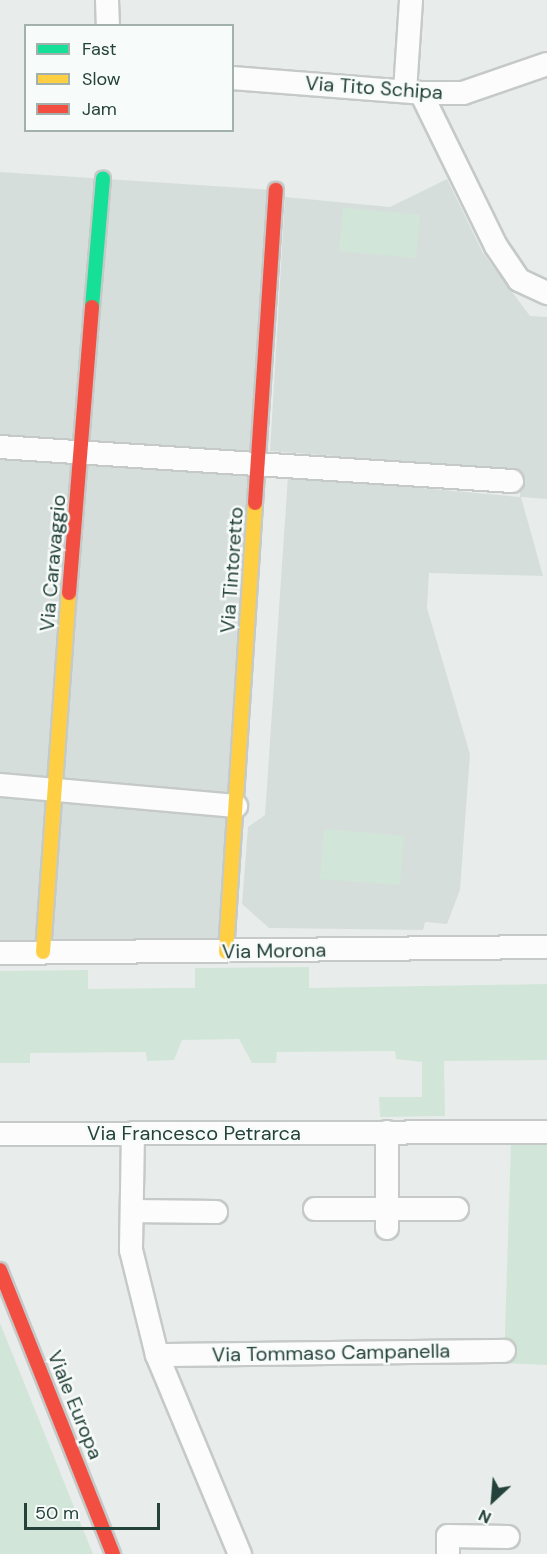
<!DOCTYPE html>
<html>
<head>
<meta charset="utf-8">
<style>
  body { margin:0 }
  #map { position:relative; width:547px; height:1554px; overflow:hidden; background:#e8edeb; font-family:"DM Sans",sans-serif }
  div>[style] { position:absolute }
  .built>* { inset:0; background:#d6dedb }
  .green>* { inset:0; background:#d1e6d8 }
  .roads { filter:drop-shadow(2px 0 #c5cac8) drop-shadow(-2px 0 #c5cac8) drop-shadow(0 2px #c5cac8) drop-shadow(0 -2px #c5cac8) }
  .street>* { height:22px; margin:-11px; padding:0 11px; transform-origin:11px; border-radius:11px; background:#fcfcfc }
  .fast>* { height:14px; margin:-7px; padding:0 7px; transform-origin:7px; border-radius:7px; background:#16e098 }
  .slow>* { height:14px; margin:-7px; padding:0 7px; transform-origin:7px; border-radius:7px; background:#ffcf43 }
  .jam>* { height:14px; margin:-7px; padding:0 7px; transform-origin:7px; border-radius:7px; background:#f24e42 }
  span { translate:-50% -50%; white-space:nowrap; text-align:center; line-height:1.15; -webkit-text-stroke:5px #f7fbf9; paint-order:stroke }
  .street-label { font-size:20px; color:#24423a }
  .legend { position:absolute; left:24px; top:24px; width:210px; height:108px; box-sizing:border-box; background:#f7fbf9; border:2px solid #a3b1ad; margin:0; padding:8px 10px; list-style:none; font-size:18px; color:#24423a }
  .legend li { display:flex; align-items:center; gap:12px; height:30px }
  .legend b { width:30px; border:2px solid #a3b1ad }
  .north { position:absolute; left:463px; top:1470px; width:60px; height:60px; -webkit-text-stroke:4px #f7fbf9; paint-order:stroke; rotate:206deg; font-size:16px; font-weight:700; line-height:24px; text-align:center; color:#24423a }
  .north::after { content:''; display:block; margin:auto; width:21px; height:27px; background:#24423a; clip-path:polygon(50% 0,100% 100%,50% 72%,0 100%) }
  .scale { position:absolute; left:24px; top:1503px; width:136px; height:27px; box-sizing:border-box; border:3px solid #24423a; border-top:0; padding-left:8px; font-size:18px; line-height:21px; white-space:nowrap; color:#24423a; -webkit-text-stroke:4px #f7fbf9; paint-order:stroke }
</style>
</head>
<body>
<div id="map">
  <div class="built">
    <div style="clip-path:polygon(0 172px,274px 190px,221px 945px,0 940px)"></div>
    <div style="clip-path:polygon(447px 179px,483px 253px,530px 316px,547px 317px,547px 499px,521px 497px,543px 576px,429px 573px,427px 608px,470px 754px,460px 890px,447px 924px,425px 922px,423px 930px,269px 928px,242px 904px,248px 827px,265px 815px,288px 476px,520px 497px,521px 471px,270px 451px,285px 197px,390px 207px)"></div>
  </div>
  <div class="green">
    <div style="clip-path:polygon(343px 208px,420px 215px,416px 258px,339px 251px)"></div>
    <div style="clip-path:polygon(324px 829px,404px 836px,400px 885px,320px 879px)"></div>
    <div style="clip-path:polygon(309px 967px,309px 988px,547px 984px,547px 1060px,444px 1061px,445px 1116px,380px 1117px,379px 1097px,422px 1097px,422px 1062px,396px 1059px,395px 1051px,277px 1052px,276px 1063px,252px 1063px,239px 1039px,182px 1040px,174px 1060px,147px 1061px,146px 1052px,30px 1053px,30px 1063px,0 1063px,0 971px,88px 970px,88px 989px,175px 988px,195px 988px,195px 968px)"></div>
    <div style="clip-path:polygon(547px 1141px,547px 1365px,504px 1363px,511px 1142px)"></div>
    <div style="clip-path:polygon(0 1323px,23px 1380px,93px 1554px,0 1554px)"></div>
  </div>
  <div class="roads">
    <div class="street">
      <div style="left:107px;top:0;width:26px;rotate:88deg"></div>
      <div style="left:232px;top:78px;width:190px;rotate:4.5deg"></div>
      <div style="left:421px;top:93px;width:42px"></div>
      <div style="left:463px;top:93px;width:89px;rotate:-19deg"></div>
      <div style="left:405px;top:91px;width:91px;rotate:-86.2deg"></div>
      <div style="left:421px;top:93px;width:170px;rotate:63.9deg"></div>
      <div style="left:496px;top:246px;width:41px;rotate:55.9deg"></div>
      <div style="left:519px;top:280px;width:31px;rotate:25deg"></div>
      <div style="left:0;top:447px;width:513px;rotate:3.8deg"></div>
      <div style="left:0;top:785px;width:237px;rotate:5.1deg"></div>
      <div style="left:0;top:953px;width:547px;rotate:-0.63deg"></div>
      <div style="left:133px;top:1133px;width:117px;rotate:91deg"></div>
      <div style="left:131px;top:1250px;width:108px;rotate:76.1deg"></div>
      <div style="left:157px;top:1355px;width:216px;rotate:67.4deg"></div>
      <div style="left:0;top:1134px;width:547px;rotate:-0.21deg"></div>
      <div style="left:315px;top:1209px;width:142px"></div>
      <div style="left:132px;top:1211px;width:84px;rotate:0.7deg"></div>
      <div style="left:387px;top:1228px;width:96px;rotate:-90deg"></div>
      <div style="left:157px;top:1355px;width:347px;rotate:-0.7deg"></div>
      <div style="left:448px;top:1554px;width:18px;rotate:-90deg"></div>
      <div style="left:448px;top:1536px;width:60px;rotate:1deg"></div>
    </div>
    <div class="fast">
      <div style="left:92px;top:307px;width:129px;rotate:-85.1deg"></div>
    </div>
    <div class="slow">
      <div style="left:43px;top:952px;width:360px;rotate:-85.9deg"></div>
      <div style="left:226px;top:952px;width:450px;rotate:-86.3deg"></div>
    </div>
    <div class="jam">
      <div style="left:255px;top:503px;width:314px;rotate:-86.2deg"></div>
      <div style="left:69px;top:593px;width:287px;rotate:-85.4deg"></div>
      <div style="left:0;top:1270px;width:306px;rotate:68.3deg"></div>
    </div>
  </div>
  <div class="street-label">
    <span style="left:374px;top:88px;rotate:4deg">Via Tito Schipa</span>
    <span style="left:53px;top:563px;rotate:-85deg">Via Caravaggio</span>
    <span style="left:232px;top:570px;rotate:-86deg">Via Tintoretto</span>
    <span style="left:274px;top:951px;rotate:-1deg">Via Morona</span>
    <span style="left:194px;top:1133px">Via Francesco Petrarca</span>
    <span style="left:331px;top:1353px;rotate:-1deg">Via Tommaso Campanella</span>
    <span style="left:75px;top:1405px;rotate:68deg">Viale Europa</span>
  </div>
  <ul class="legend">
  <li><b style="height:8px;background:#16e098"></b>Fast</li>
  <li><b style="height:8px;background:#ffcf43"></b>Slow</li>
  <li><b style="height:8px;background:#f24e42"></b>Jam</li>
  </ul>
  <div class="north">N</div>
  <div class="scale">50 m</div>
</div>
</body>
</html>
